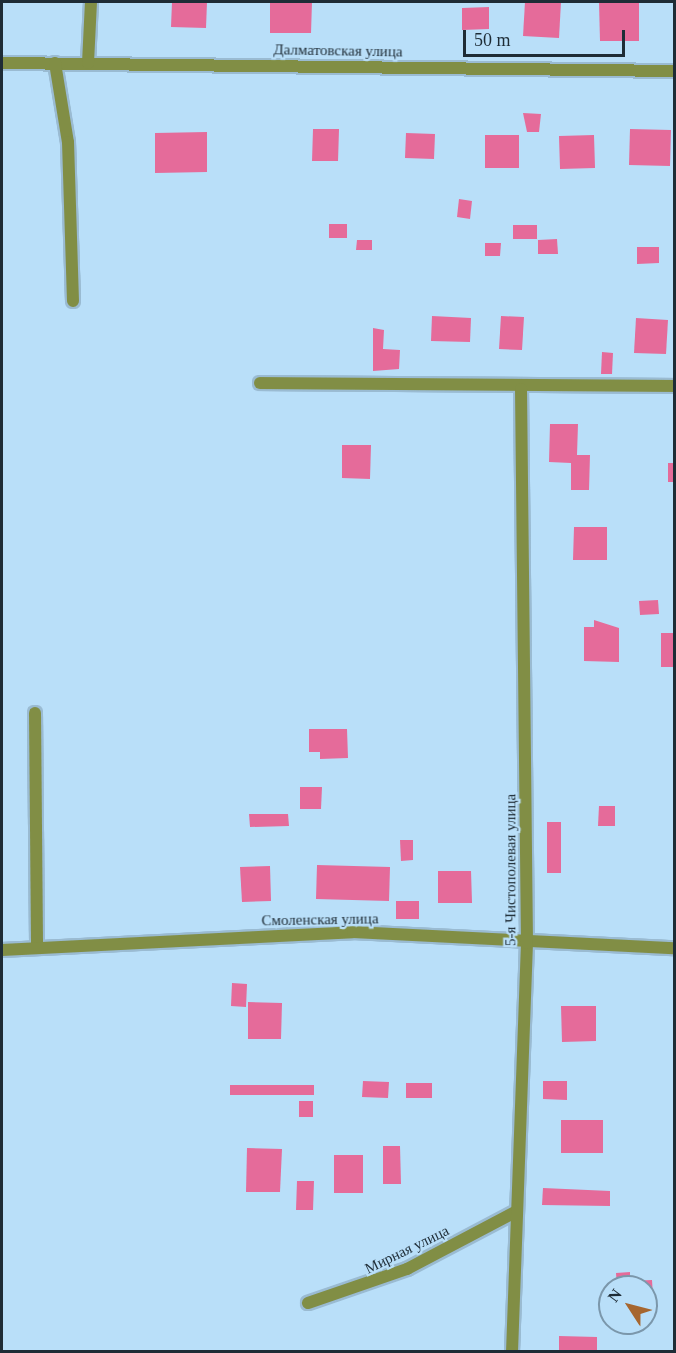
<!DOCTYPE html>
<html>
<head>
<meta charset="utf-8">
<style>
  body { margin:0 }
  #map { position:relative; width:676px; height:1353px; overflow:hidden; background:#b9dff9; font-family:"Times New Roman",serif }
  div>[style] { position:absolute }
  .building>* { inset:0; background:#e56b9a }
  .roads { filter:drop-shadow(2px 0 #9abbd2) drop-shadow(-2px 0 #9abbd2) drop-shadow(0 2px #9abbd2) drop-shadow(0 -2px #9abbd2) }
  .street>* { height:12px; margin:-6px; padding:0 6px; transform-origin:6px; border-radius:6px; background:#818e45 }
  span { translate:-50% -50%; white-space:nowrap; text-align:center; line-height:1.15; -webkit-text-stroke:4.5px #b9dff9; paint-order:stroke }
  .street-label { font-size:15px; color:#1e2c36 }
  .frame { position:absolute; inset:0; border:3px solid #1e2c36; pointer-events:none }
  .north { position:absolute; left:598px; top:1275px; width:60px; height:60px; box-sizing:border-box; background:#b9dff9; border:2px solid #7b97ab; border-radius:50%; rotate:306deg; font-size:16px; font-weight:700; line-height:24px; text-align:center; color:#1e2c36 }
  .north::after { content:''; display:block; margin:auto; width:21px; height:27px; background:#a6662f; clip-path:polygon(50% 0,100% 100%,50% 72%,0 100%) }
  .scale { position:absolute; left:463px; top:30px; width:162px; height:27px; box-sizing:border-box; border:3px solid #1e2c36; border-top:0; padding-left:8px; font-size:18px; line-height:21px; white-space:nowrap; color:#1e2c36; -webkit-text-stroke:4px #b9dff9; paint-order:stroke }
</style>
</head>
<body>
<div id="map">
  <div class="building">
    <div style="clip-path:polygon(172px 2px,207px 2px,206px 28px,171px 27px)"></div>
    <div style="clip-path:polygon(270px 2px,312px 2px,311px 33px,270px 33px)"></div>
    <div style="clip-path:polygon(525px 2px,561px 2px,559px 38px,523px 36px)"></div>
    <div style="clip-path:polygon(599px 2px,639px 2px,639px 41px,600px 41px)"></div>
    <div style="clip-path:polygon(489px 7px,489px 29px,462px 30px,462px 8px)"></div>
    <div style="clip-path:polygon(523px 113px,541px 114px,539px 132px,527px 132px)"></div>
    <div style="clip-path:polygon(313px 129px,339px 129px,338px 161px,312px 161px)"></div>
    <div style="clip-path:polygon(630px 129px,671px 130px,670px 166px,629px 165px)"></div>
    <div style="clip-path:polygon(207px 132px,207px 172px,155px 173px,155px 133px)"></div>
    <div style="clip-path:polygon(406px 133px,435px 134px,434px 159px,405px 158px)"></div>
    <div style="clip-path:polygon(485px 135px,519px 135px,519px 168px,485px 168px)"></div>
    <div style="clip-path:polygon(594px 135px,595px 168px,560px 169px,559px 136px)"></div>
    <div style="clip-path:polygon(459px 199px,472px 201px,470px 219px,457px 217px)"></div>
    <div style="clip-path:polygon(329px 224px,347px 224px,347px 238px,329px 238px)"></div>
    <div style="clip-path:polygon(513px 225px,537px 225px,537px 239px,513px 239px)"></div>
    <div style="clip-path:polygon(557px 239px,558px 254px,538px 254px,538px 240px)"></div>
    <div style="clip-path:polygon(357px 240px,372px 240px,372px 250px,356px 250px)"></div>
    <div style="clip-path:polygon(485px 243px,501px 243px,500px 256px,485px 256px)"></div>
    <div style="clip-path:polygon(637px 247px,659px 247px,659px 263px,637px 264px)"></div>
    <div style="clip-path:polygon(432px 316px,471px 318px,470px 342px,431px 341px)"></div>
    <div style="clip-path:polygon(501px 316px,524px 317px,522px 350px,499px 349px)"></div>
    <div style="clip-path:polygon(636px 318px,668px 320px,666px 354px,634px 353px)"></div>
    <div style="clip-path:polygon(373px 328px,384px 330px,383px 349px,400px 350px,399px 369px,373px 371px)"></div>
    <div style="clip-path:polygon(602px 352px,613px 353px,612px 374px,601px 374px)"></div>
    <div style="clip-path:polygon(550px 424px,578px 424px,577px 455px,590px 455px,589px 490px,571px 490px,571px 463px,549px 462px)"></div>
    <div style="clip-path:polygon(342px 445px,371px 445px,370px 479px,342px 478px)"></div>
    <div style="clip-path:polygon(668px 463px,674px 463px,674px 482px,668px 482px)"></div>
    <div style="clip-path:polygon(574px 527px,607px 527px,607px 560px,573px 560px)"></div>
    <div style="clip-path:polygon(658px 600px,659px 614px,640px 615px,639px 601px)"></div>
    <div style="clip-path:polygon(594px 620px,619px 628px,619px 662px,584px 661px,584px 627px,594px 627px)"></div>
    <div style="clip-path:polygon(661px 633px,674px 633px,674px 667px,661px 667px)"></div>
    <div style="clip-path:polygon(309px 729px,347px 729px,348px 758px,320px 759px,320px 752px,309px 752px)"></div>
    <div style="clip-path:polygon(300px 787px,322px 787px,321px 809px,300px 809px)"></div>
    <div style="clip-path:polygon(599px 806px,615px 806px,615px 826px,598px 826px)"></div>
    <div style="clip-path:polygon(249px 814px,288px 814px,289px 826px,250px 827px)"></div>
    <div style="clip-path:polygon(547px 822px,561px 822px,561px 873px,547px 873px)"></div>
    <div style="clip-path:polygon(400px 840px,413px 840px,413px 860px,401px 861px)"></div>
    <div style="clip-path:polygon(317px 865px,390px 867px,389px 901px,316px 899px)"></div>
    <div style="clip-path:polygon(270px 866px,271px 901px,242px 902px,240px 867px)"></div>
    <div style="clip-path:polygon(438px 871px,471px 871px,472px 903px,438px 903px)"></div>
    <div style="clip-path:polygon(396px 901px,419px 901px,419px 919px,396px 919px)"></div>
    <div style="clip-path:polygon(232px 983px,247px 984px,246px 1007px,231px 1006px)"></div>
    <div style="clip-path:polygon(248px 1002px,282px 1003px,281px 1039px,248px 1039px)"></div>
    <div style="clip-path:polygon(561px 1006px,596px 1006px,596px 1041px,562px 1042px)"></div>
    <div style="clip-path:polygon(363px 1081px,389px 1082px,388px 1098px,362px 1097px)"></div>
    <div style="clip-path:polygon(543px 1081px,567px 1081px,567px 1100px,543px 1099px)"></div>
    <div style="clip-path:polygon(406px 1083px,432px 1083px,432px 1098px,406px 1098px)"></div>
    <div style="clip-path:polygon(230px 1085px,314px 1085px,314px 1095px,230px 1095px)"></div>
    <div style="clip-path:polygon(299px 1101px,313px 1101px,313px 1117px,299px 1117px)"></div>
    <div style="clip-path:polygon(561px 1120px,603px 1120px,603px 1153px,561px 1153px)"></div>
    <div style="clip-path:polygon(383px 1146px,400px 1146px,401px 1184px,383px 1184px)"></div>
    <div style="clip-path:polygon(247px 1148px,282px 1149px,280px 1192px,246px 1192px)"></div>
    <div style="clip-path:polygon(334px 1155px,363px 1155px,363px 1193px,334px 1193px)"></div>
    <div style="clip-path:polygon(297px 1181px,314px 1181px,313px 1210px,296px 1210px)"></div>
    <div style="clip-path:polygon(543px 1188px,610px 1191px,610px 1206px,542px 1205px)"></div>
    <div style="clip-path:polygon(630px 1272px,630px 1281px,652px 1280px,653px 1296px,646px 1297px,646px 1287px,617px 1287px,616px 1273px)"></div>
    <div style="clip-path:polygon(559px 1336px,597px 1337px,597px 1352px,559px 1352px)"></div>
  </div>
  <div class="roads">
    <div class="street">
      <div style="left:2px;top:63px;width:672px;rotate:0.68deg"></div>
      <div style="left:55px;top:63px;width:80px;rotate:80.7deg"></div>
      <div style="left:68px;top:142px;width:159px;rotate:88.2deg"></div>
      <div style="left:88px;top:63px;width:61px;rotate:-87.2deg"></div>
      <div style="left:260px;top:383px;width:414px;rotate:0.4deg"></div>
      <div style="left:35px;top:713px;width:235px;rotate:89.5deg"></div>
      <div style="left:2px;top:950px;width:351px;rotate:-2.9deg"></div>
      <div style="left:353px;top:932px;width:321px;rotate:2.9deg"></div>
      <div style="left:308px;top:1303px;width:105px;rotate:-19deg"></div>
      <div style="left:407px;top:1269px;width:122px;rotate:-27.8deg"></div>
      <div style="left:512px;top:1352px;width:409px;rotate:-87.9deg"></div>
      <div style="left:527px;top:943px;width:554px;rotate:-90.62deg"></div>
    </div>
  </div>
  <div class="street-label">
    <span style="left:338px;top:51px;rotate:1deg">Далматовская улица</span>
    <span style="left:511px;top:870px;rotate:-90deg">5-я Чистополевая улица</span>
    <span style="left:320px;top:920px;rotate:-1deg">Смоленская улица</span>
    <span style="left:407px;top:1250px;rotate:-26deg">Мирная улица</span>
  </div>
  <div class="frame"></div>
  <div class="north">N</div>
  <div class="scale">50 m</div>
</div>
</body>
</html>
